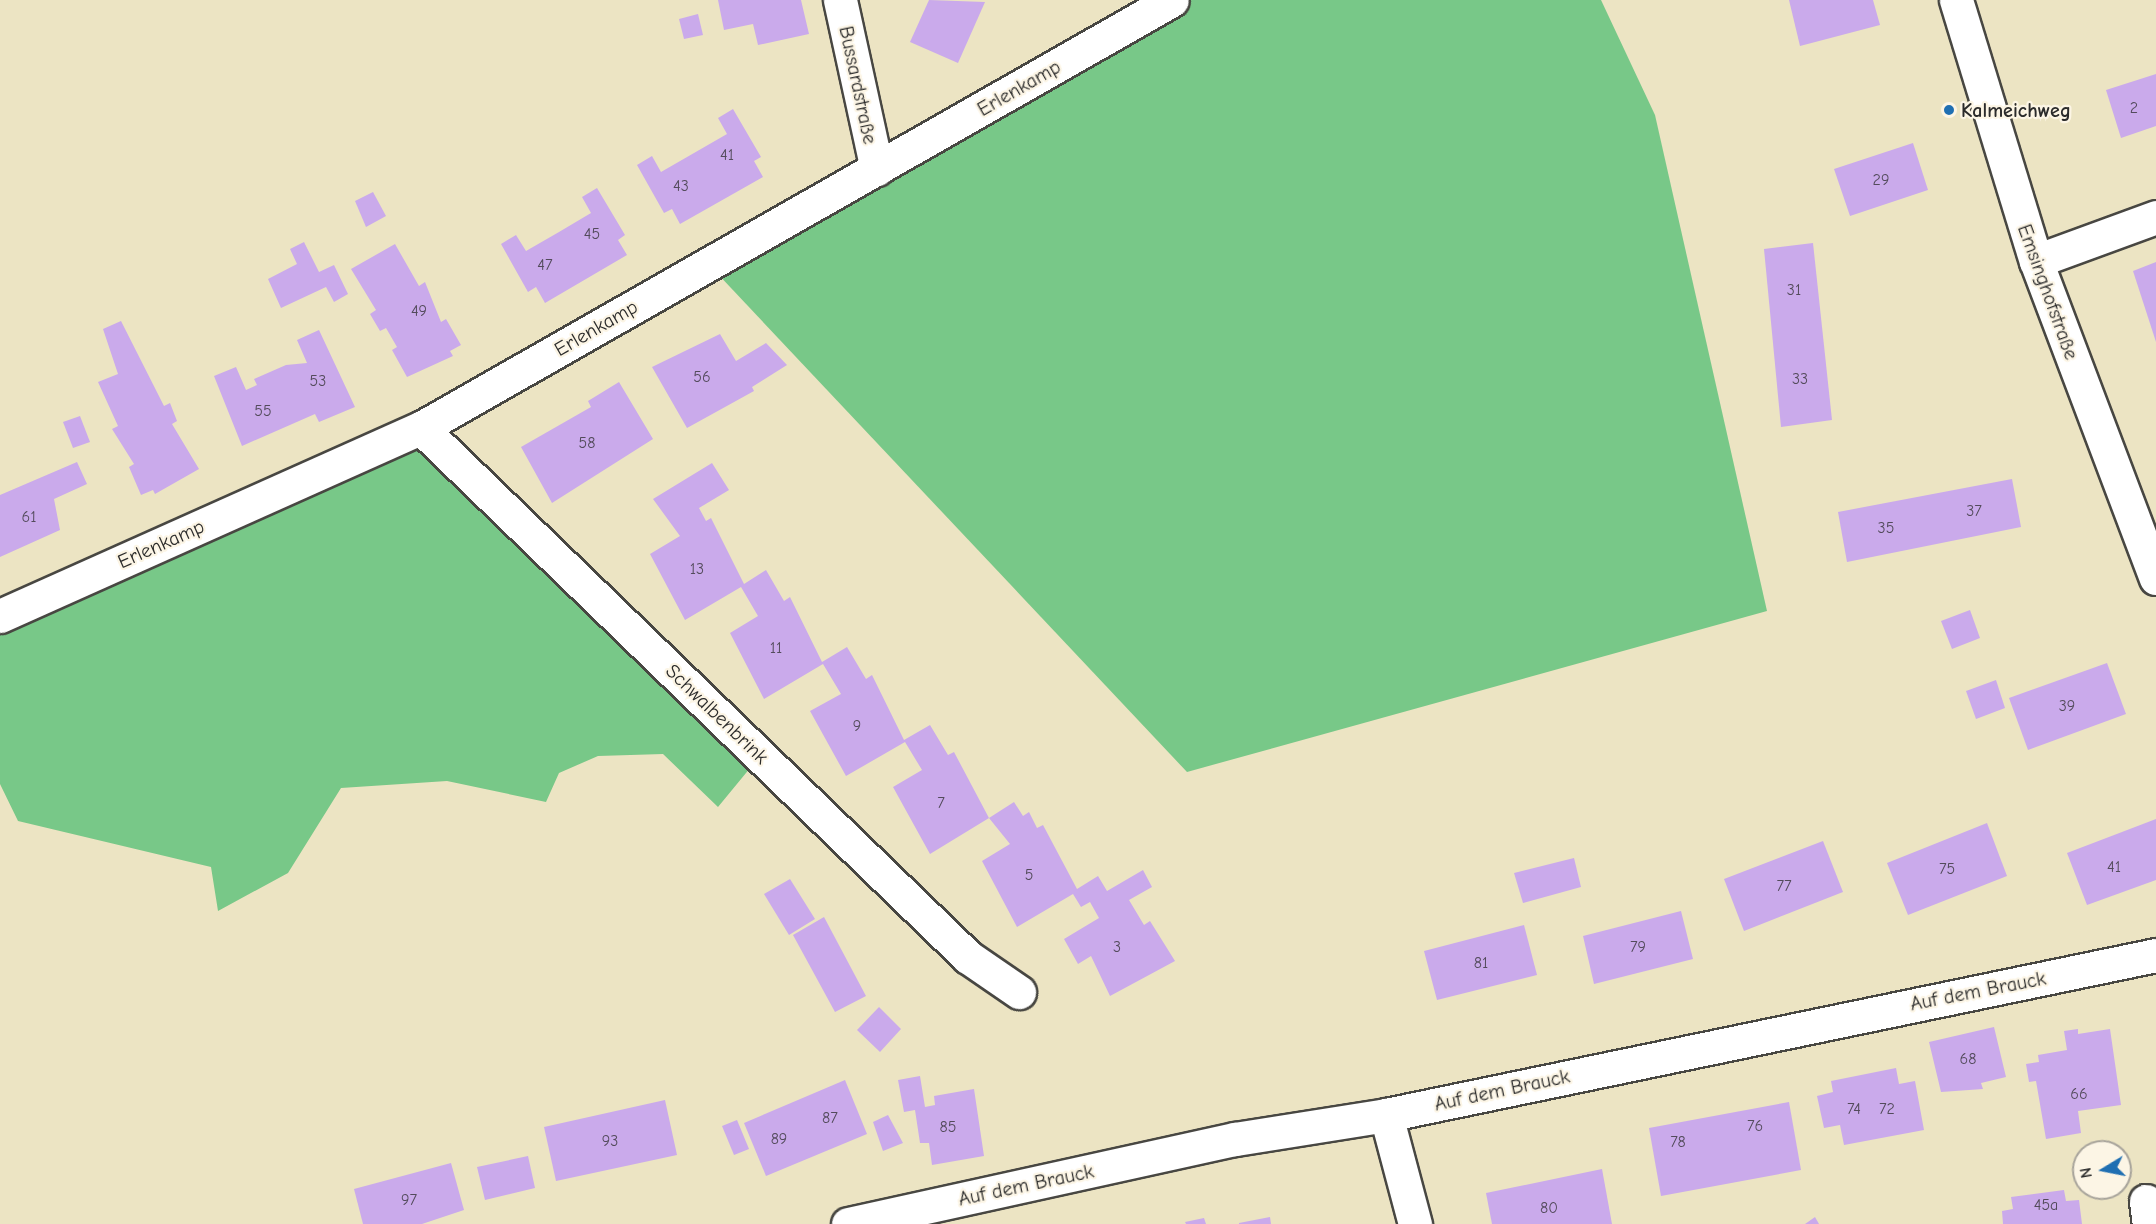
<!DOCTYPE html>
<html>
<head>
<meta charset="utf-8">
<style>
  body { margin:0 }
  #map { position:relative; width:2156px; height:1224px; overflow:hidden; background:#ece4c3; font-family:"Comic Neue",sans-serif }
  div>[style] { position:absolute }
  .green>* { inset:0; background:#78c888 }
  .building>* { inset:0; background:#caaaeb }
  .roads { filter:drop-shadow(2px 0 #484742) drop-shadow(-2px 0 #484742) drop-shadow(0 2px #484742) drop-shadow(0 -2px #484742) }
  .minor>* { height:33px; margin:-16.5px; padding:0 16.5px; transform-origin:16.5px; border-radius:16.5px; background:#fff }
  .dots>* { width:16px; height:16px; translate:-50% -50%; box-sizing:border-box; border:3px solid #fcf5e5; border-radius:50% }
  span { translate:-50% -50%; white-space:nowrap; text-align:center; line-height:1.15; -webkit-text-stroke:4.5px #fcf5e5; paint-order:stroke }
  .number-label { font-size:16px; color:#534b5b }
  .number-label span { -webkit-text-stroke-width:0 }
  .street-label { font-size:20px; color:#2b2b2b }
  .poi-label { font-size:20px; color:#2b2b2b; font-weight:700 }
  .left { translate:0 -50%; text-align:left }
  .north { position:absolute; left:2072px; top:1140px; width:60px; height:60px; box-sizing:border-box; background:#fcf5e5; border:2px solid #a8a49b; border-radius:50%; rotate:260deg; font-size:16px; font-weight:700; line-height:24px; text-align:center; color:#2b2b2b }
  .north::after { content:''; display:block; margin:auto; width:21px; height:27px; background:#1f6fb2; clip-path:polygon(50% 0,100% 100%,50% 72%,0 100%) }
</style>
</head>
<body>
<div id="map">
  <div class="green">
    <div style="clip-path:polygon(1184px 0,1601px 0,1655px 115px,1767px 611px,1187px 772px,715px 271px)"></div>
    <div style="clip-path:polygon(422px 432px,760px 756px,718px 807px,663px 754px,598px 756px,559px 773px,546px 802px,447px 781px,341px 788px,288px 873px,218px 911px,211px 867px,18px 821px,0 784px,0 622px)"></div>
  </div>
  <div class="building">
    <div style="clip-path:polygon(718px 0,801px 0,809px 34px,758px 45px,753px 24px,724px 30px)"></div>
    <div style="clip-path:polygon(929px 0,985px 2px,958px 63px,910px 42px)"></div>
    <div style="clip-path:polygon(1789px 0,1873px 0,1880px 25px,1800px 46px)"></div>
    <div style="clip-path:polygon(698px 14px,703px 35px,684px 39px,679px 19px)"></div>
    <div style="clip-path:polygon(2156px 74px,2156px 126px,2121px 138px,2106px 90px)"></div>
    <div style="clip-path:polygon(733px 109px,761px 157px,754px 161px,763px 177px,680px 224px,672px 209px,664px 213px,637px 165px,652px 156px,661px 172px,727px 134px,718px 118px)"></div>
    <div style="clip-path:polygon(1913px 143px,1928px 190px,1850px 216px,1834px 169px)"></div>
    <div style="clip-path:polygon(597px 188px,625px 235px,618px 240px,627px 255px,545px 303px,536px 287px,528px 292px,501px 244px,516px 235px,526px 251px,559px 232px,591px 213px,582px 197px)"></div>
    <div style="clip-path:polygon(373px 192px,386px 216px,366px 227px,355px 201px)"></div>
    <div style="clip-path:polygon(304px 242px,319px 272px,334px 265px,348px 294px,334px 302px,326px 287px,281px 308px,268px 279px,297px 264px,290px 249px)"></div>
    <div style="clip-path:polygon(1813px 243px,1832px 420px,1781px 427px,1764px 249px)"></div>
    <div style="clip-path:polygon(395px 244px,419px 286px,425px 282px,441px 322px,446px 319px,461px 345px,450px 351px,453px 356px,407px 377px,392px 350px,397px 347px,386px 328px,380px 331px,370px 314px,376px 310px,351px 269px)"></div>
    <div style="clip-path:polygon(2156px 262px,2156px 342px,2133px 271px)"></div>
    <div style="clip-path:polygon(121px 321px,164px 406px,170px 403px,177px 421px,172px 424px,199px 469px,155px 494px,153px 490px,141px 495px,129px 467px,134px 464px,112px 429px,118px 426px,98px 382px,118px 374px,103px 329px)"></div>
    <div style="clip-path:polygon(319px 330px,355px 407px,319px 422px,315px 414px,242px 446px,214px 376px,236px 367px,246px 390px,257px 385px,254px 379px,286px 365px,307px 363px,297px 340px)"></div>
    <div style="clip-path:polygon(720px 334px,736px 361px,766px 343px,787px 365px,752px 387px,754px 391px,687px 428px,652px 367px)"></div>
    <div style="clip-path:polygon(619px 382px,653px 439px,552px 503px,521px 447px,591px 407px,588px 401px)"></div>
    <div style="clip-path:polygon(80px 416px,90px 442px,73px 448px,63px 422px)"></div>
    <div style="clip-path:polygon(77px 462px,87px 484px,54px 499px,60px 530px,0 557px,0 495px)"></div>
    <div style="clip-path:polygon(712px 463px,729px 490px,699px 508px,706px 521px,711px 518px,744px 584px,766px 570px,784px 601px,790px 597px,822px 662px,847px 647px,866px 679px,872px 675px,904px 740px,930px 725px,948px 755px,954px 752px,989px 818px,930px 854px,893px 787px,922px 770px,905px 742px,846px 776px,810px 711px,841px 694px,823px 664px,764px 699px,730px 633px,758px 616px,741px 587px,685px 620px,650px 554px,680px 536px,653px 499px)"></div>
    <div style="clip-path:polygon(2012px 479px,2021px 527px,1847px 562px,1838px 512px)"></div>
    <div style="clip-path:polygon(1970px 610px,1980px 638px,1952px 649px,1941px 621px)"></div>
    <div style="clip-path:polygon(2107px 663px,2126px 714px,2028px 750px,2009px 698px)"></div>
    <div style="clip-path:polygon(1996px 680px,2005px 708px,1976px 719px,1966px 691px)"></div>
    <div style="clip-path:polygon(1014px 802px,1023px 816px,1029px 812px,1037px 828px,1043px 825px,1077px 889px,1098px 876px,1107px 891px,1143px 870px,1152px 887px,1129px 900px,1144px 925px,1150px 921px,1175px 961px,1110px 996px,1091px 956px,1078px 964px,1064px 939px,1099px 918px,1090px 902px,1081px 907px,1073px 894px,1017px 927px,982px 861px,1010px 844px,989px 818px)"></div>
    <div style="clip-path:polygon(2156px 819px,2156px 880px,2087px 905px,2067px 853px)"></div>
    <div style="clip-path:polygon(1987px 823px,2007px 876px,1908px 915px,1887px 863px)"></div>
    <div style="clip-path:polygon(1823px 841px,1843px 892px,1744px 931px,1724px 879px)"></div>
    <div style="clip-path:polygon(1574px 858px,1581px 887px,1523px 903px,1514px 873px)"></div>
    <div style="clip-path:polygon(790px 879px,815px 919px,789px 935px,764px 894px)"></div>
    <div style="clip-path:polygon(1681px 911px,1693px 959px,1594px 984px,1583px 936px)"></div>
    <div style="clip-path:polygon(824px 917px,866px 996px,835px 1012px,793px 935px)"></div>
    <div style="clip-path:polygon(1524px 925px,1537px 975px,1437px 1000px,1424px 951px)"></div>
    <div style="clip-path:polygon(879px 1007px,901px 1029px,880px 1052px,857px 1030px)"></div>
    <div style="clip-path:polygon(1994px 1027px,2006px 1077px,1981px 1083px,1983px 1089px,1941px 1092px,1929px 1042px)"></div>
    <div style="clip-path:polygon(2078px 1029px,2078px 1034px,2110px 1029px,2121px 1105px,2078px 1111px,2081px 1133px,2046px 1139px,2036px 1081px,2029px 1082px,2026px 1064px,2039px 1062px,2038px 1055px,2067px 1050px,2064px 1031px)"></div>
    <div style="clip-path:polygon(1896px 1068px,1899px 1084px,1915px 1081px,1924px 1130px,1844px 1145px,1840px 1125px,1824px 1128px,1817px 1096px,1833px 1092px,1831px 1081px)"></div>
    <div style="clip-path:polygon(920px 1076px,925px 1107px,935px 1105px,934px 1096px,974px 1089px,984px 1156px,932px 1165px,929px 1143px,920px 1143px,915px 1110px,904px 1112px,898px 1080px)"></div>
    <div style="clip-path:polygon(845px 1080px,867px 1134px,766px 1176px,744px 1123px)"></div>
    <div style="clip-path:polygon(665px 1100px,677px 1155px,556px 1181px,544px 1127px)"></div>
    <div style="clip-path:polygon(1789px 1102px,1801px 1170px,1661px 1196px,1649px 1128px)"></div>
    <div style="clip-path:polygon(888px 1115px,903px 1143px,883px 1151px,873px 1122px)"></div>
    <div style="clip-path:polygon(737px 1120px,749px 1149px,734px 1155px,722px 1126px)"></div>
    <div style="clip-path:polygon(528px 1156px,535px 1188px,485px 1200px,477px 1167px)"></div>
    <div style="clip-path:polygon(451px 1163px,464px 1210px,422px 1224px,363px 1224px,354px 1189px)"></div>
    <div style="clip-path:polygon(1602px 1169px,1612px 1224px,1492px 1224px,1486px 1193px)"></div>
    <div style="clip-path:polygon(2064px 1190px,2066px 1201px,2079px 1200px,2082px 1224px,2003px 1224px,2002px 1211px,2013px 1209px,2011px 1197px)"></div>
    <div style="clip-path:polygon(1270px 1217px,1271px 1224px,1239px 1224px,1239px 1223px)"></div>
    <div style="clip-path:polygon(1815px 1217px,1819px 1224px,1805px 1224px)"></div>
    <div style="clip-path:polygon(1204px 1218px,1206px 1224px,1186px 1224px,1185px 1222px)"></div>
  </div>
  <div class="roads">
    <div class="minor">
      <div style="left:840px;top:0;width:173px;rotate:77.7deg"></div>
      <div style="left:1956px;top:0;width:273px;rotate:73deg"></div>
      <div style="left:2036px;top:261px;width:339px;rotate:69.3deg"></div>
      <div style="left:2036px;top:261px;width:128px;rotate:-20.1deg"></div>
      <div style="left:421px;top:428px;width:761px;rotate:44.04deg"></div>
      <div style="left:968px;top:957px;width:62px;rotate:34.5deg"></div>
      <div style="left:0;top:616px;width:461px;rotate:-24.1deg"></div>
      <div style="left:421px;top:428px;width:864px;rotate:-29.68deg"></div>
      <div style="left:1386px;top:1115px;width:113px;rotate:75.1deg"></div>
      <div style="left:2146px;top:1201px;width:23px;rotate:83deg"></div>
      <div style="left:848px;top:1224px;width:396px;rotate:-12.4deg"></div>
      <div style="left:1235px;top:1139px;width:153px;rotate:-9deg"></div>
      <div style="left:1386px;top:1115px;width:786px;rotate:-11.74deg"></div>
    </div>
  </div>
  <div class="dots">
    <div style="left:1949px;top:110px;background:#1f6fb2"></div>
  </div>
  <div class="number-label">
    <span style="left:2134px;top:108px">2</span>
    <span style="left:727px;top:155px">41</span>
    <span style="left:1881px;top:180px">29</span>
    <span style="left:681px;top:186px">43</span>
    <span style="left:592px;top:234px">45</span>
    <span style="left:545px;top:265px">47</span>
    <span style="left:1794px;top:290px">31</span>
    <span style="left:419px;top:311px">49</span>
    <span style="left:702px;top:377px">56</span>
    <span style="left:1800px;top:379px">33</span>
    <span style="left:318px;top:381px">53</span>
    <span style="left:263px;top:411px">55</span>
    <span style="left:587px;top:443px">58</span>
    <span style="left:1974px;top:511px">37</span>
    <span style="left:29px;top:517px">61</span>
    <span style="left:1886px;top:528px">35</span>
    <span style="left:697px;top:569px">13</span>
    <span style="left:776px;top:648px">11</span>
    <span style="left:2067px;top:706px">39</span>
    <span style="left:857px;top:726px">9</span>
    <span style="left:941px;top:803px">7</span>
    <span style="left:2114px;top:867px">41</span>
    <span style="left:1947px;top:869px">75</span>
    <span style="left:1029px;top:875px">5</span>
    <span style="left:1784px;top:886px">77</span>
    <span style="left:1117px;top:947px">3</span>
    <span style="left:1638px;top:947px">79</span>
    <span style="left:1481px;top:963px">81</span>
    <span style="left:1968px;top:1059px">68</span>
    <span style="left:2079px;top:1094px">66</span>
    <span style="left:1854px;top:1109px">74</span>
    <span style="left:1887px;top:1109px">72</span>
    <span style="left:830px;top:1118px">87</span>
    <span style="left:1755px;top:1126px">76</span>
    <span style="left:948px;top:1127px">85</span>
    <span style="left:779px;top:1139px">89</span>
    <span style="left:610px;top:1141px">93</span>
    <span style="left:1678px;top:1142px">78</span>
    <span style="left:409px;top:1200px">97</span>
    <span style="left:2046px;top:1205px">45a</span>
    <span style="left:1549px;top:1208px">80</span>
  </div>
  <div class="street-label">
    <span style="left:858px;top:85px;rotate:78deg">Bussardstraße</span>
    <span style="left:1019px;top:88px;rotate:-30deg">Erlenkamp</span>
    <span style="left:2048px;top:292px;rotate:70deg">Emsinghofstraße</span>
    <span style="left:596px;top:328px;rotate:-30deg">Erlenkamp</span>
    <span style="left:161px;top:544px;rotate:-24deg">Erlenkamp</span>
    <span style="left:717px;top:714px;rotate:44deg">Schwalbenbrink</span>
    <span style="left:1978px;top:991px;rotate:-11deg">Auf dem Brauck</span>
    <span style="left:1502px;top:1090px;rotate:-12deg">Auf dem Brauck</span>
    <span style="left:1026px;top:1185px;rotate:-12deg">Auf dem Brauck</span>
  </div>
  <div class="poi-label">
    <span class="left" style="left:1961px;top:110px">Kalmeichweg</span>
  </div>
  <div class="north">N</div>
</div>
</body>
</html>
